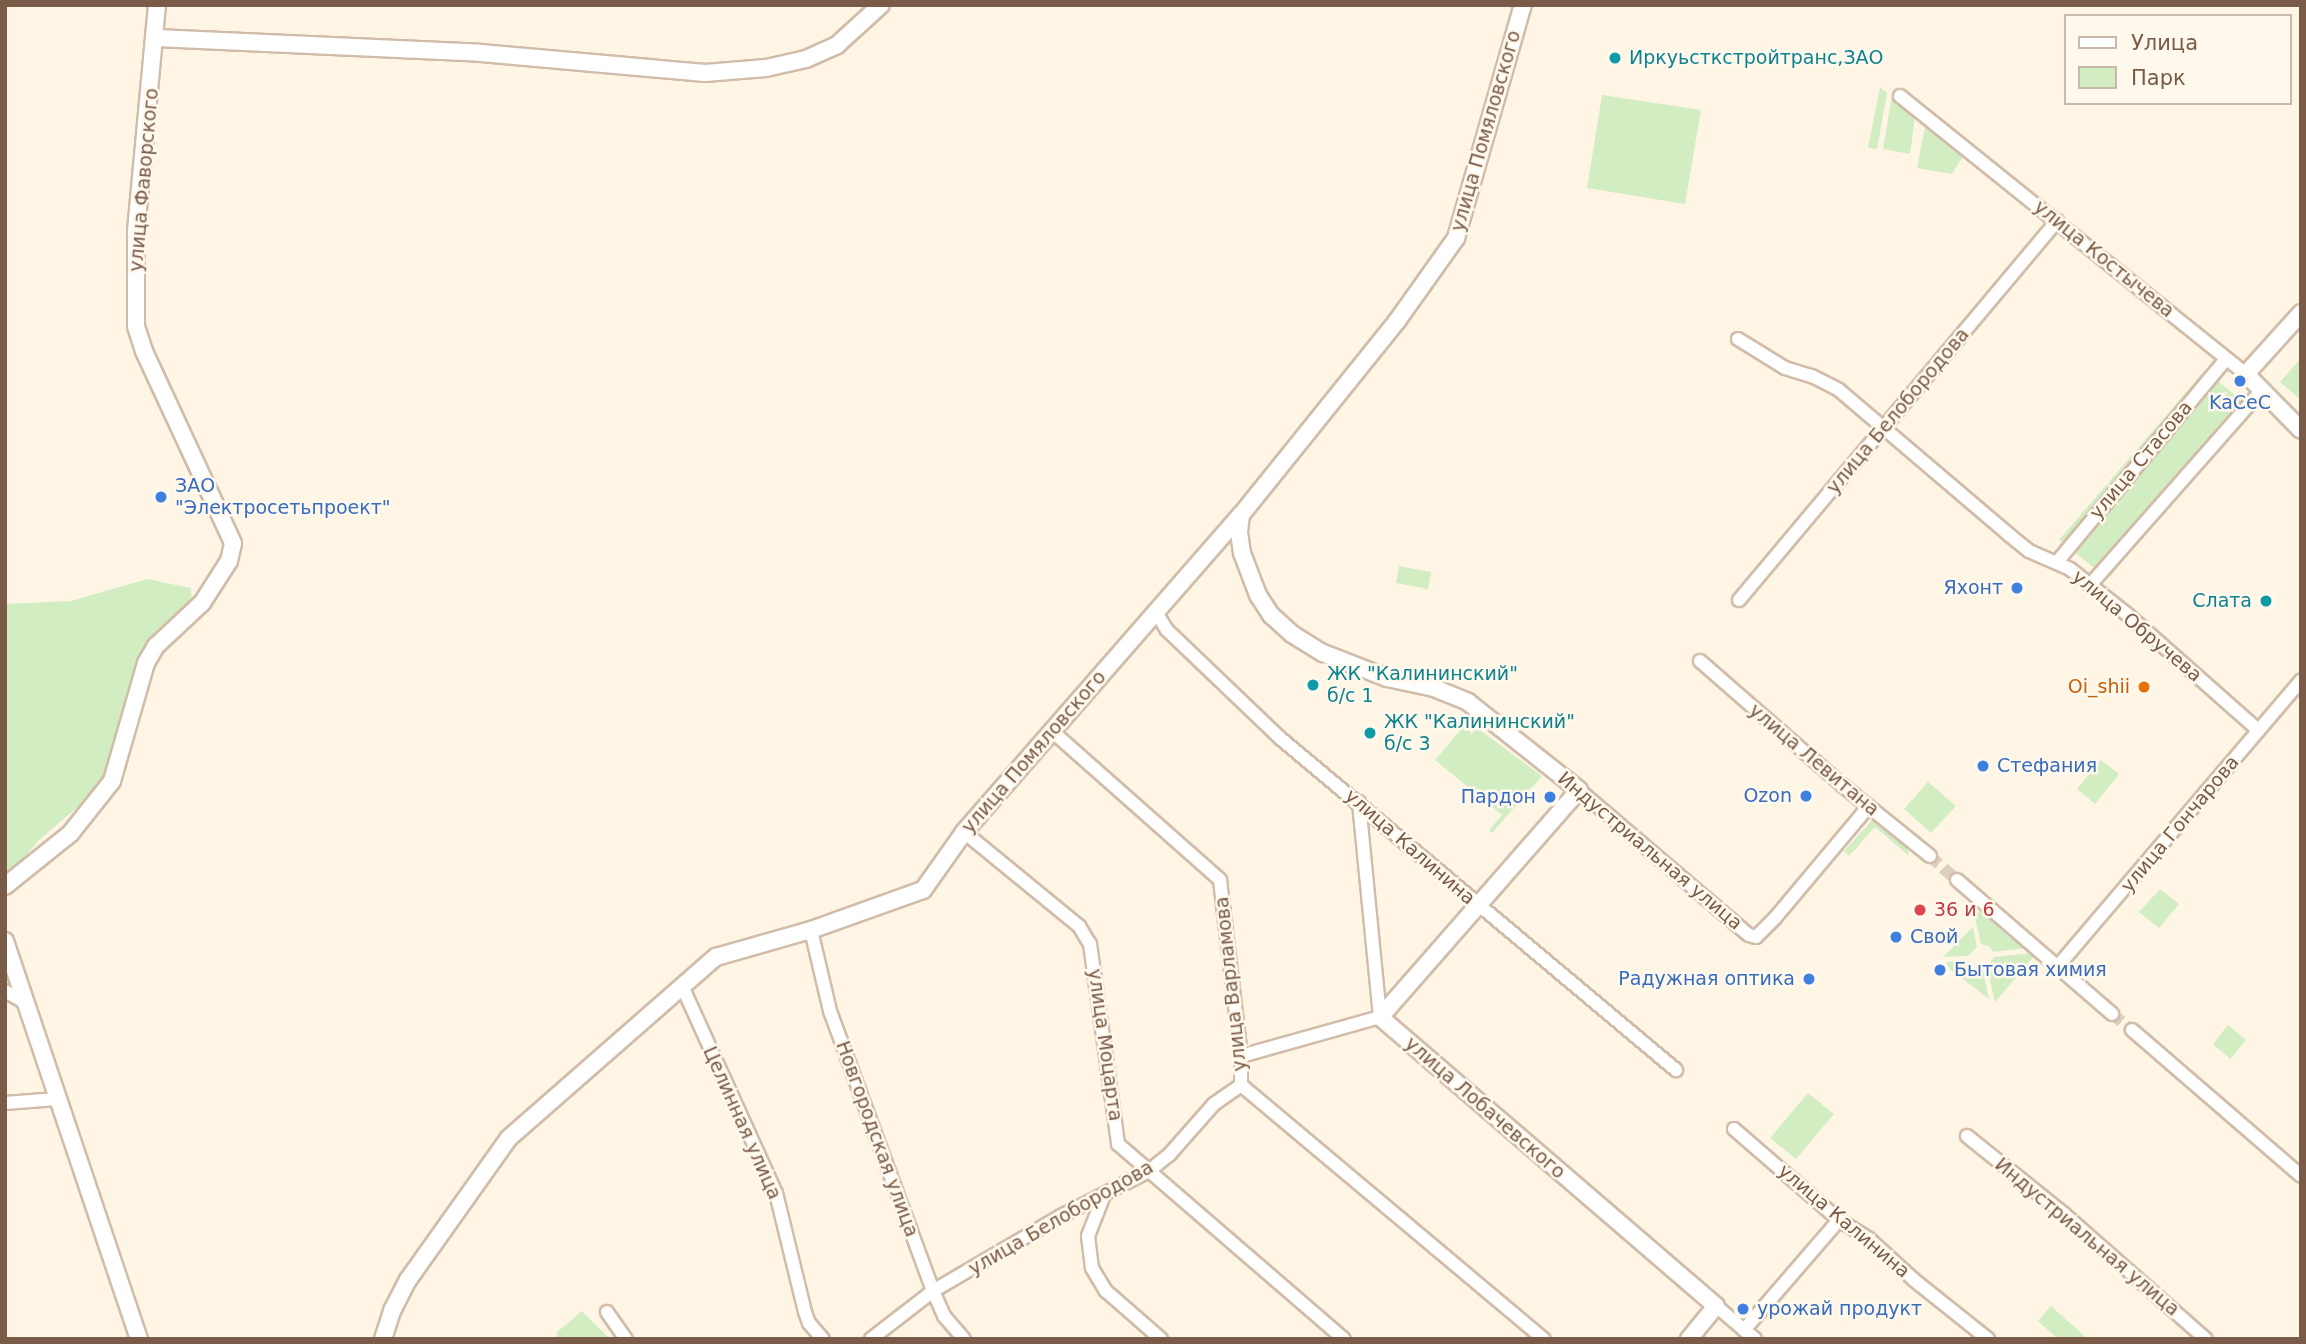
<!DOCTYPE html>
<html>
<head>
<meta charset="utf-8">
<style>
  body { margin:0 }
  #map { position:relative; width:2306px; height:1344px; overflow:hidden; background:#fef5e5; font-family:"DejaVu Sans",sans-serif }
  div>[style] { position:absolute }
  .green>* { inset:0; background:#d2edc2 }
  .minor-tunnel>* { height:12px; margin-top:-6px; transform-origin:0; background:repeating-linear-gradient(90deg,#ddcebe 0 12px,transparent 0 18px) }
  .roads { filter:drop-shadow(2px 0 #d1bcaa) drop-shadow(-2px 0 #d1bcaa) drop-shadow(0 2px #d1bcaa) drop-shadow(0 -2px #d1bcaa) }
  .minor>* { height:12px; margin:-6px; padding:0 6px; transform-origin:6px; border-radius:6px; background:#fff }
  .tertiary>* { height:16px; margin:-8px; padding:0 8px; transform-origin:8px; border-radius:8px; background:#fff }
  .dots>* { width:19px; height:19px; translate:-50% -50%; box-sizing:border-box; border:4px solid #fff8ed; border-radius:50% }
  span { translate:-50% -50%; white-space:nowrap; text-align:center; line-height:1.15; -webkit-text-stroke:5px #fff8ed; paint-order:stroke }
  .culture-label { font-size:19px; color:#0d838f }
  .left { translate:0 -50%; text-align:left }
  .right { translate:-100% -50%; text-align:right }
  .street-label { font-size:19px; color:#795b48 }
  .shop-label { font-size:19px; color:#366cbe }
  .food-label { font-size:19px; color:#c56008 }
  .health-label { font-size:19px; color:#be3a42 }
  .frame { position:absolute; inset:0; border:7px solid #795b48; pointer-events:none }
  .legend { position:absolute; left:2064px; top:14px; width:228px; height:91px; box-sizing:border-box; background:#fff8ed; border:2px solid #c9b9ab; margin:0; padding:9px 12px; list-style:none; font-size:21px; color:#795b48 }
  .legend li { display:flex; align-items:center; gap:14px; height:35px }
  .legend b { width:35px; border:2px solid #c9b9ab }
</style>
</head>
<body>
<div id="map">
  <div class="green">
    <div style="clip-path:polygon(1880px 87px,1887px 93px,1877px 149px,1868px 148px)"></div>
    <div style="clip-path:polygon(1602px 95px,1701px 110px,1685px 204px,1587px 188px)"></div>
    <div style="clip-path:polygon(1892px 95px,1916px 110px,1910px 154px,1883px 149px)"></div>
    <div style="clip-path:polygon(1927px 117px,1967px 150px,1952px 174px,1917px 168px)"></div>
    <div style="clip-path:polygon(2301px 358px,2301px 400px,2280px 382px)"></div>
    <div style="clip-path:polygon(2205px 370px,2250px 408px,2108px 579px,2059px 540px)"></div>
    <div style="clip-path:polygon(1399px 566px,1431px 572px,1428px 589px,1396px 583px)"></div>
    <div style="clip-path:polygon(147px 579px,191px 588px,192px 614px,138px 659px,116px 750px,95px 792px,39px 840px,19px 864px,5px 871px,5px 604px,71px 601px)"></div>
    <div style="clip-path:polygon(1468px 721px,1542px 776px,1492px 833px,1489px 830px,1502px 815px,1435px 760px)"></div>
    <div style="clip-path:polygon(2101px 760px,2119px 774px,2095px 804px,2077px 789px)"></div>
    <div style="clip-path:polygon(1928px 782px,1956px 806px,1931px 833px,1904px 809px)"></div>
    <div style="clip-path:polygon(1874px 818px,1907px 846px,1909px 856px,1875px 827px,1849px 856px,1844px 851px)"></div>
    <div style="clip-path:polygon(2160px 889px,2179px 904px,2159px 928px,2139px 912px)"></div>
    <div style="clip-path:polygon(1982px 912px,2007px 935px,2027px 948px,1993px 952px,1990px 947px,1981px 944px,1974px 913px)"></div>
    <div style="clip-path:polygon(1973px 927px,1977px 947px,1968px 956px,1943px 957px)"></div>
    <div style="clip-path:polygon(2032px 953px,2035px 955px,1995px 1002px,1987px 967px,1994px 957px)"></div>
    <div style="clip-path:polygon(1965px 960px,1976px 970px,1983px 970px,1989px 999px,1942px 963px)"></div>
    <div style="clip-path:polygon(2228px 1025px,2246px 1040px,2230px 1059px,2213px 1044px)"></div>
    <div style="clip-path:polygon(1808px 1093px,1834px 1114px,1796px 1159px,1770px 1138px)"></div>
    <div style="clip-path:polygon(2051px 1306px,2088px 1339px,2058px 1339px,2038px 1321px)"></div>
    <div style="clip-path:polygon(582px 1311px,610px 1339px,559px 1339px,556px 1333px)"></div>
  </div>
  <div class="minor-tunnel">
    <div style="left:1930px;top:856px;width:36px;rotate:42deg"></div>
    <div style="left:2112px;top:1014px;width:26px;rotate:39deg"></div>
  </div>
  <div class="roads">
    <div class="minor">
      <div style="left:1900px;top:96px;width:444px;rotate:38.8deg"></div>
      <div style="left:1738px;top:339px;width:55px;rotate:31.7deg"></div>
      <div style="left:1785px;top:368px;width:28px;rotate:17deg"></div>
      <div style="left:1812px;top:376px;width:30px;rotate:27deg"></div>
      <div style="left:1839px;top:390px;width:222px;rotate:40.4deg"></div>
      <div style="left:2008px;top:534px;width:27px;rotate:39deg"></div>
      <div style="left:2029px;top:551px;width:45px;rotate:23.7deg"></div>
      <div style="left:2070px;top:569px;width:74px;rotate:38.4deg"></div>
      <div style="left:2128px;top:615px;width:174px;rotate:41.5deg"></div>
      <div style="left:2057px;top:562px;width:264px;rotate:-50.2deg"></div>
      <div style="left:2090px;top:585px;width:259px;rotate:-48.6deg"></div>
      <div style="left:1739px;top:600px;width:495px;rotate:-50deg"></div>
      <div style="left:1156px;top:612px;width:21px;rotate:59deg"></div>
      <div style="left:1167px;top:630px;width:156px;rotate:43.7deg"></div>
      <div style="left:1280px;top:738px;width:517px;rotate:39.98deg"></div>
      <div style="left:1700px;top:661px;width:189px;rotate:41.1deg"></div>
      <div style="left:1842px;top:785px;width:113px;rotate:38.9deg"></div>
      <div style="left:1053px;top:732px;width:223px;rotate:41.5deg"></div>
      <div style="left:1220px;top:880px;width:177px;rotate:83.2deg"></div>
      <div style="left:1241px;top:1056px;width:29px;rotate:90deg"></div>
      <div style="left:1241px;top:1085px;width:395px;rotate:40deg"></div>
      <div style="left:1579px;top:790px;width:223px;rotate:40.5deg"></div>
      <div style="left:1749px;top:935px;width:7px;rotate:16deg"></div>
      <div style="left:1756px;top:937px;width:27px;rotate:-45deg"></div>
      <div style="left:1775px;top:918px;width:145px;rotate:-50deg"></div>
      <div style="left:964px;top:832px;width:149px;rotate:39.3deg"></div>
      <div style="left:1079px;top:926px;width:21px;rotate:59deg"></div>
      <div style="left:1090px;top:944px;width:202px;rotate:82deg"></div>
      <div style="left:1118px;top:1144px;width:298px;rotate:40.8deg"></div>
      <div style="left:1957px;top:880px;width:205px;rotate:40.8deg"></div>
      <div style="left:811px;top:930px;width:83px;rotate:76.8deg"></div>
      <div style="left:830px;top:1011px;width:298px;rotate:69.8deg"></div>
      <div style="left:933px;top:1291px;width:27px;rotate:66deg"></div>
      <div style="left:944px;top:1316px;width:30px;rotate:49deg"></div>
      <div style="left:2058px;top:966px;width:375px;rotate:-49.6deg"></div>
      <div style="left:682px;top:986px;width:227px;rotate:65.6deg"></div>
      <div style="left:776px;top:1193px;width:122px;rotate:76.3deg"></div>
      <div style="left:805px;top:1312px;width:12px;rotate:70deg"></div>
      <div style="left:809px;top:1323px;width:21px;rotate:49deg"></div>
      <div style="left:5px;top:991px;width:24px;rotate:30deg"></div>
      <div style="left:2132px;top:1030px;width:223px;rotate:40.8deg"></div>
      <div style="left:1241px;top:1056px;width:144px;rotate:-15.7deg"></div>
      <div style="left:1380px;top:1017px;width:216px;rotate:-95.6deg"></div>
      <div style="left:5px;top:1103px;width:52px;rotate:-4.4deg"></div>
      <div style="left:1734px;top:1129px;width:139px;rotate:40.9deg"></div>
      <div style="left:1839px;top:1220px;width:36px;rotate:32deg"></div>
      <div style="left:1869px;top:1239px;width:61px;rotate:42.3deg"></div>
      <div style="left:1914px;top:1280px;width:95px;rotate:38.6deg"></div>
      <div style="left:1967px;top:1136px;width:124px;rotate:38.8deg"></div>
      <div style="left:2064px;top:1214px;width:189px;rotate:41.4deg"></div>
      <div style="left:1104px;top:1195px;width:44px;rotate:111.3deg"></div>
      <div style="left:1088px;top:1236px;width:32px;rotate:83deg"></div>
      <div style="left:1092px;top:1268px;width:27px;rotate:59deg"></div>
      <div style="left:1106px;top:1291px;width:73px;rotate:41.1deg"></div>
      <div style="left:1716px;top:1306px;width:51px;rotate:40.2deg"></div>
      <div style="left:607px;top:1312px;width:33px;rotate:55deg"></div>
      <div style="left:1744px;top:1330px;width:145px;rotate:-49.2deg"></div>
      <div style="left:871px;top:1339px;width:78px;rotate:-37.7deg"></div>
      <div style="left:933px;top:1291px;width:148px;rotate:-30.4deg"></div>
      <div style="left:1061px;top:1216px;width:99px;rotate:-27.1deg"></div>
      <div style="left:1149px;top:1171px;width:26px;rotate:-39deg"></div>
      <div style="left:1169px;top:1155px;width:68px;rotate:-48.6deg"></div>
      <div style="left:1214px;top:1104px;width:33px;rotate:-35deg"></div>
    </div>
    <div class="tertiary">
      <div style="left:156px;top:38px;width:325px;rotate:2.6deg"></div>
      <div style="left:481px;top:53px;width:225px;rotate:5.1deg"></div>
      <div style="left:705px;top:73px;width:61px;rotate:-4.7deg"></div>
      <div style="left:766px;top:68px;width:41px;rotate:-12.7deg"></div>
      <div style="left:806px;top:59px;width:34px;rotate:-24deg"></div>
      <div style="left:837px;top:45px;width:59px;rotate:-42.3deg"></div>
      <div style="left:2301px;top:313px;width:82px;rotate:132deg"></div>
      <div style="left:2246px;top:374px;width:78px;rotate:45.5deg"></div>
      <div style="left:1241px;top:515px;width:17px;rotate:97deg"></div>
      <div style="left:1239px;top:532px;width:21px;rotate:82deg"></div>
      <div style="left:1242px;top:553px;width:45px;rotate:69.1deg"></div>
      <div style="left:1258px;top:595px;width:24px;rotate:57deg"></div>
      <div style="left:1271px;top:615px;width:28px;rotate:42deg"></div>
      <div style="left:1292px;top:634px;width:36px;rotate:32deg"></div>
      <div style="left:1323px;top:653px;width:69px;rotate:21.3deg"></div>
      <div style="left:1387px;top:678px;width:48px;rotate:12deg"></div>
      <div style="left:1434px;top:688px;width:37px;rotate:22deg"></div>
      <div style="left:1468px;top:702px;width:142px;rotate:38.4deg"></div>
      <div style="left:1579px;top:790px;width:302px;rotate:131.2deg"></div>
      <div style="left:1380px;top:1017px;width:443px;rotate:40.7deg"></div>
      <div style="left:1716px;top:1306px;width:43px;rotate:129.3deg"></div>
      <div style="left:5px;top:886px;width:83px;rotate:-38.7deg"></div>
      <div style="left:70px;top:834px;width:68px;rotate:-51.6deg"></div>
      <div style="left:112px;top:781px;width:123px;rotate:-73.9deg"></div>
      <div style="left:146px;top:663px;width:20px;rotate:-60deg"></div>
      <div style="left:156px;top:646px;width:63px;rotate:-43.1deg"></div>
      <div style="left:202px;top:603px;width:50px;rotate:-57.3deg"></div>
      <div style="left:229px;top:561px;width:18px;rotate:-77deg"></div>
      <div style="left:233px;top:543px;width:212px;rotate:-114.9deg"></div>
      <div style="left:144px;top:351px;width:26px;rotate:-108deg"></div>
      <div style="left:136px;top:326px;width:95px;rotate:-90deg"></div>
      <div style="left:136px;top:231px;width:227px;rotate:-84.7deg"></div>
      <div style="left:5px;top:941px;width:420px;rotate:71.4deg"></div>
      <div style="left:383px;top:1339px;width:32px;rotate:-72deg"></div>
      <div style="left:393px;top:1309px;width:33px;rotate:-63deg"></div>
      <div style="left:408px;top:1280px;width:174px;rotate:-54.6deg"></div>
      <div style="left:509px;top:1138px;width:275px;rotate:-41.2deg"></div>
      <div style="left:716px;top:957px;width:99px;rotate:-15.9deg"></div>
      <div style="left:811px;top:930px;width:119px;rotate:-19.7deg"></div>
      <div style="left:923px;top:890px;width:71px;rotate:-54.7deg"></div>
      <div style="left:964px;top:832px;width:421px;rotate:-48.9deg"></div>
      <div style="left:1241px;top:515px;width:249px;rotate:-51.2deg"></div>
      <div style="left:1397px;top:321px;width:102px;rotate:-54.6deg"></div>
      <div style="left:1456px;top:238px;width:242px;rotate:-74deg"></div>
    </div>
  </div>
  <div class="dots">
    <div style="left:1615px;top:58px;background:#0f9aa8"></div>
    <div style="left:2240px;top:381px;background:#3f7fe0"></div>
    <div style="left:161px;top:497px;background:#3f7fe0"></div>
    <div style="left:2017px;top:588px;background:#3f7fe0"></div>
    <div style="left:2266px;top:601px;background:#0f9aa8"></div>
    <div style="left:1313px;top:685px;background:#0f9aa8"></div>
    <div style="left:2144px;top:687px;background:#e8710a"></div>
    <div style="left:1370px;top:733px;background:#0f9aa8"></div>
    <div style="left:1983px;top:766px;background:#3f7fe0"></div>
    <div style="left:1806px;top:796px;background:#3f7fe0"></div>
    <div style="left:1550px;top:797px;background:#3f7fe0"></div>
    <div style="left:1920px;top:910px;background:#e0444e"></div>
    <div style="left:1896px;top:937px;background:#3f7fe0"></div>
    <div style="left:1940px;top:970px;background:#3f7fe0"></div>
    <div style="left:1809px;top:979px;background:#3f7fe0"></div>
    <div style="left:1743px;top:1309px;background:#3f7fe0"></div>
  </div>
  <div class="culture-label">
    <span class="left" style="left:1629px;top:58px">Иркуьсткстройтранс,ЗАО</span>
    <span class="right" style="left:2252px;top:601px">Слата</span>
    <span class="left" style="left:1327px;top:685px">ЖК "Калининский"<br>б/с 1</span>
    <span class="left" style="left:1384px;top:733px">ЖК "Калининский"<br>б/с 3</span>
  </div>
  <div class="street-label">
    <span style="left:1486px;top:131px;rotate:-74deg">улица Помяловского</span>
    <span style="left:144px;top:180px;rotate:-85deg">улица Фаворского</span>
    <span style="left:2104px;top:259px;rotate:39deg">улица Костычева</span>
    <span style="left:1898px;top:411px;rotate:-50deg">улица Белобородова</span>
    <span style="left:2141px;top:460px;rotate:-50deg">улица Стасова</span>
    <span style="left:2137px;top:626px;rotate:40deg">улица Обручева</span>
    <span style="left:1034px;top:752px;rotate:-49deg">улица Помяловского</span>
    <span style="left:1814px;top:760px;rotate:40deg">улица Левитана</span>
    <span style="left:2180px;top:824px;rotate:-50deg">улица Гончарова</span>
    <span style="left:1410px;top:847px;rotate:41deg">улица Калинина</span>
    <span style="left:1650px;top:851px;rotate:40deg">Индустриальная улица</span>
    <span style="left:1231px;top:984px;rotate:-96deg">улица Варламова</span>
    <span style="left:1105px;top:1045px;rotate:82deg">улица Моцарта</span>
    <span style="left:1485px;top:1108px;rotate:41deg">улица Лобачевского</span>
    <span style="left:742px;top:1123px;rotate:66deg">Целинная улица</span>
    <span style="left:877px;top:1139px;rotate:70deg">Новгородская улица</span>
    <span style="left:1061px;top:1218px;rotate:-30deg">улица Белобородова</span>
    <span style="left:1844px;top:1221px;rotate:40deg">улица Калинина</span>
    <span style="left:2087px;top:1237px;rotate:40deg">Индустриальная улица</span>
  </div>
  <div class="shop-label">
    <span style="left:2240px;top:403px">KaCeC</span>
    <span class="left" style="left:175px;top:497px">ЗАО<br>"Электросетьпроект"</span>
    <span class="right" style="left:2003px;top:588px">Яхонт</span>
    <span class="left" style="left:1997px;top:766px">Стефания</span>
    <span class="right" style="left:1792px;top:796px">Ozon</span>
    <span class="right" style="left:1536px;top:797px">Пардон</span>
    <span class="left" style="left:1910px;top:937px">Свой</span>
    <span class="left" style="left:1954px;top:970px">Бытовая химия</span>
    <span class="right" style="left:1795px;top:979px">Радужная оптика</span>
    <span class="left" style="left:1757px;top:1309px">урожай продукт</span>
  </div>
  <div class="food-label">
    <span class="right" style="left:2130px;top:687px">Oi_shii</span>
  </div>
  <div class="health-label">
    <span class="left" style="left:1934px;top:910px">36 и 6</span>
  </div>
  <div class="frame"></div>
  <ul class="legend">
  <li><b style="height:9px;background:#fff"></b>Улица</li>
  <li><b style="height:19px;background:#d2edc2"></b>Парк</li>
  </ul>
</div>
</body>
</html>
